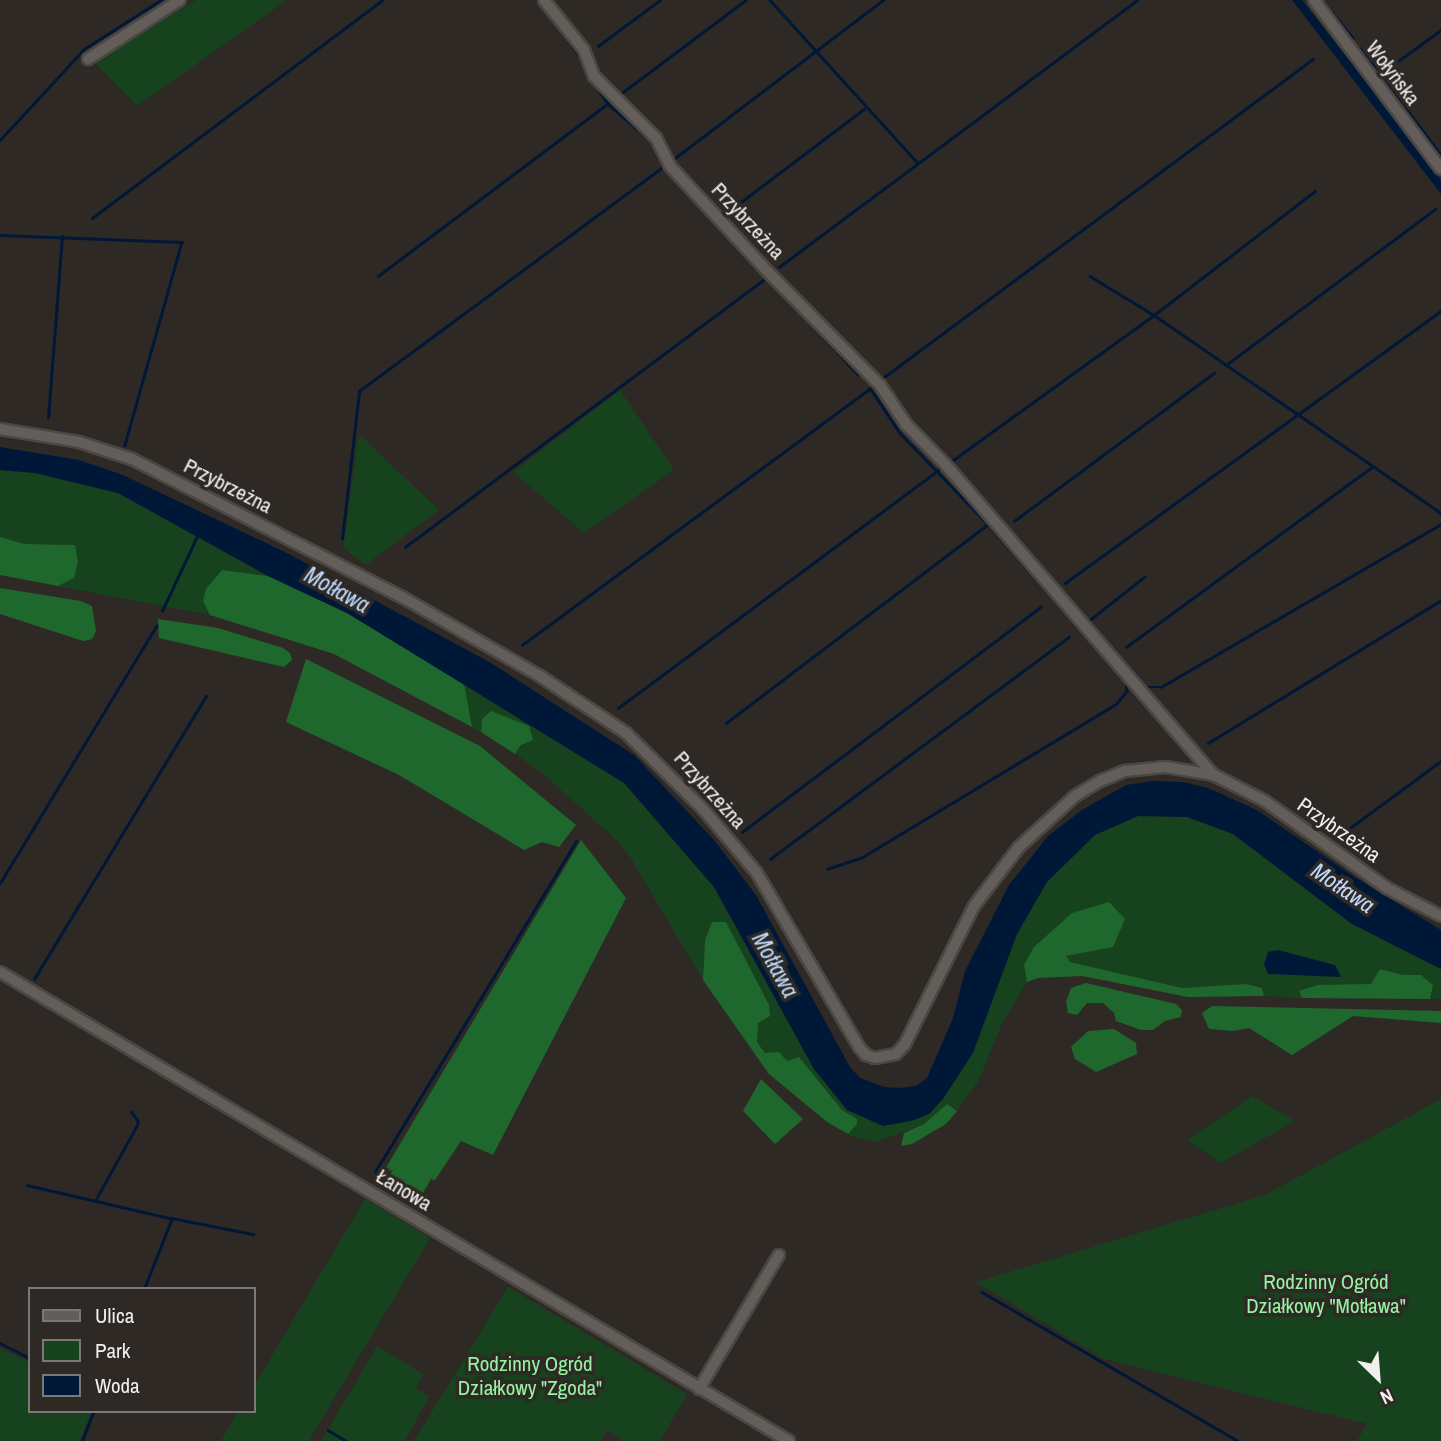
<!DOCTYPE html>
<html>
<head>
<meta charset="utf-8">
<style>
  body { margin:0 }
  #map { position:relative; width:1441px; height:1441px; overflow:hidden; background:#2e2925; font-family:"Archivo Narrow",sans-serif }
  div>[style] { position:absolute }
  .green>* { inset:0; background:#17421e }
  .forest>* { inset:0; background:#1f682d }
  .water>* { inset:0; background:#001838 }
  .stream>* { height:2.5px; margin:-1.25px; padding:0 1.25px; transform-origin:1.25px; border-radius:1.25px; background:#001838 }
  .roads { filter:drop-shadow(2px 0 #4b4743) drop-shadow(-2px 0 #4b4743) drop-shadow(0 2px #4b4743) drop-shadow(0 -2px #4b4743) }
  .minor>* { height:10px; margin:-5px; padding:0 5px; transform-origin:5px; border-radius:5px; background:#645e5a }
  span { translate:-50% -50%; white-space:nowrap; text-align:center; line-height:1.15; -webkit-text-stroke:7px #2e2925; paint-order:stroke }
  .street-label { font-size:21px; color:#f2efec }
  .park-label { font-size:21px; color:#95f4a0 }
  .water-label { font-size:23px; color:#bed9fe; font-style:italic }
  .legend { position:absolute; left:28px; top:1287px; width:228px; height:126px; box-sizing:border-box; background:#2e2925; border:2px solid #7c7875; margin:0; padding:9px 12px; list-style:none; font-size:21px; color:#f2efec }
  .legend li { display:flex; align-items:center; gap:14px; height:35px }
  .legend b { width:35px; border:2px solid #7c7875 }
  .north { position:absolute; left:1343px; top:1343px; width:70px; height:70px; -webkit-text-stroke:5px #2e2925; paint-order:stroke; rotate:155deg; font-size:19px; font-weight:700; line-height:28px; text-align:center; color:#f2efec }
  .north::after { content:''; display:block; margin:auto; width:24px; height:32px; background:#f2efec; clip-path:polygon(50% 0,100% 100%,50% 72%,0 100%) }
</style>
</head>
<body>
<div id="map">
  <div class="green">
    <div style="clip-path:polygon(196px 0,287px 0,137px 106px,97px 65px,100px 59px)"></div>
    <div style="clip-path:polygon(620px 390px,674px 470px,584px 533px,513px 472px)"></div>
    <div style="clip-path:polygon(359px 434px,439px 510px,366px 565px,343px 548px)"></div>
    <div style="clip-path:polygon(0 470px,35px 473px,118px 493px,268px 576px,221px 570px,203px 601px,210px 615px,58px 586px,74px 578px,75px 545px,23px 544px,0 537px)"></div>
    <div style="clip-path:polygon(464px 683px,624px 783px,714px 887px,814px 1069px,911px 1121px,929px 1114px,943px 1099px,1017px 934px,1047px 881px,1095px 835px,1138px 816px,1187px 817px,1233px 834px,1352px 924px,1441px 969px,1441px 999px,1430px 999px,1433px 985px,1421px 975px,1403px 975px,1380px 969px,1371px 984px,1300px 991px,1302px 998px,1264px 996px,1262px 988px,1246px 984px,1182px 988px,1070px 962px,1066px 956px,1113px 947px,1125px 919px,1024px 965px,1027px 982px,1002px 1023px,979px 1080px,957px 1111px,953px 1107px,924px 1124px,876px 1142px,851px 1136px,848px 1134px,857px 1124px,857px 1119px,842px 1110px,799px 1058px,787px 1061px,765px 1053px,757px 1042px,758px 1023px,712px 922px,705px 939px,703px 980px,629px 855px,612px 836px,541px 772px,515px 754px,521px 745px,482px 719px,481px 732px,472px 727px)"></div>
    <div style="clip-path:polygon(1252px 1096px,1295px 1121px,1221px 1163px,1187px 1140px)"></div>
    <div style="clip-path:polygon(1441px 1099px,1441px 1441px,1357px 1441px,1367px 1424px,1104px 1359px,976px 1282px,1265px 1195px)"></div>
    <div style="clip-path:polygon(365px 1199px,430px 1238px,309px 1441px,221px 1441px,238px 1411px,254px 1411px,254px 1386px)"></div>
    <div style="clip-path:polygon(508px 1287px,687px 1394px,660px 1441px,624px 1441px,607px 1430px,600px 1441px,414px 1441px)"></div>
    <div style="clip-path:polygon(377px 1346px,423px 1374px,416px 1388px,429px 1396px,405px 1441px,321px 1441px)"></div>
    <div style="clip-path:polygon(0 1348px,30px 1363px,30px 1411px,92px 1411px,79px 1441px,0 1441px)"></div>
  </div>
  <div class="forest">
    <div style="clip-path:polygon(0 537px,24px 544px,75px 545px,78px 562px,74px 578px,58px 586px,0 575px)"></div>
    <div style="clip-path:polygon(222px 570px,268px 576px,347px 613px,464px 683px,472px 727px,334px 654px,210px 615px,203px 601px,206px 589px)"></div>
    <div style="clip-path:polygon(0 588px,81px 601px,92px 606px,96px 631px,92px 639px,83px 641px,0 614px)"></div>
    <div style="clip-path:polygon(158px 619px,218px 628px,283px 648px,290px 653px,292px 660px,284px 667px,159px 638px)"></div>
    <div style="clip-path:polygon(306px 659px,480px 746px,576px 825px,559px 847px,542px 842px,524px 850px,399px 775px,286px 722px)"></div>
    <div style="clip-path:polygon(491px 711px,529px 726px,533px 740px,521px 745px,515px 754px,481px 732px,482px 719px)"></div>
    <div style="clip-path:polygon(581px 840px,626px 898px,493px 1155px,461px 1141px,435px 1180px,431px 1179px,417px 1203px,378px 1181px)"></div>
    <div style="clip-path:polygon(1109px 902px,1125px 919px,1113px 947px,1066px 956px,1070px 962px,1182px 988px,1246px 984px,1262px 988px,1264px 996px,1188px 997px,1082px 976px,1038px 978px,1027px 982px,1024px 965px,1034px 947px,1072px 913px)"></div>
    <div style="clip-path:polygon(712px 922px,726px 922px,769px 1005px,770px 1016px,758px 1023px,757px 1042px,765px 1053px,779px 1052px,787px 1061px,799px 1057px,842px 1110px,857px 1119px,857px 1124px,848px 1134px,827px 1122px,769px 1074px,703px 980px,705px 940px)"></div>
    <div style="clip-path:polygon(1380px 969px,1403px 975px,1421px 975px,1433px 985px,1430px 999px,1302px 998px,1299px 991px,1318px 985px,1371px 984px)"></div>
    <div style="clip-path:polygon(1086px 983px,1176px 1004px,1182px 1010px,1181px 1017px,1165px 1021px,1153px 1030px,1141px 1030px,1116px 1021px,1114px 1013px,1103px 1003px,1087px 1003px,1077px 1015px,1068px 1013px,1066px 1002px,1071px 988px)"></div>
    <div style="clip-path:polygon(1212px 1006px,1441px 1011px,1441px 1023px,1353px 1016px,1292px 1055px,1249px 1028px,1233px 1031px,1209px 1029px,1202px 1013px)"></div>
    <div style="clip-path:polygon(1114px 1029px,1136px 1043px,1137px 1054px,1096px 1072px,1075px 1059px,1071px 1047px,1088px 1031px)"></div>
    <div style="clip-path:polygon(761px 1079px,803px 1119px,775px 1144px,743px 1111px)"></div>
    <div style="clip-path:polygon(947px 1104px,957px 1111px,946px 1124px,912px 1144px,901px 1146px,904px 1133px,924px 1124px)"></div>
  </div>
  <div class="water">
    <div style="clip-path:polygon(1292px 0,1302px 0,1413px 142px,1441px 180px,1441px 194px)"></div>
    <div style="clip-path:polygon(0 447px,79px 460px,123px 475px,289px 554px,491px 663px,634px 755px,714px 840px,756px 895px,850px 1067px,860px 1078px,885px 1087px,899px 1088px,916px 1086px,927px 1078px,953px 1018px,965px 971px,1009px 885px,1048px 836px,1082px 810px,1126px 785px,1153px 781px,1183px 782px,1208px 788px,1257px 810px,1353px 876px,1441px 930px,1441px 969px,1352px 924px,1233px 834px,1187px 817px,1138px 816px,1095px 835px,1047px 882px,1017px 934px,973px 1053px,943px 1099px,929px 1114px,911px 1121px,883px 1126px,847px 1110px,814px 1069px,714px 887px,624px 783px,347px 613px,268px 576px,118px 493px,35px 473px,0 470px)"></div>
    <div style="clip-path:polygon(1278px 950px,1335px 965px,1341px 977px,1268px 974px,1264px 964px,1268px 952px)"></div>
  </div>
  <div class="stream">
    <div style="left:770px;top:0;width:220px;rotate:47.8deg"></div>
    <div style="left:1322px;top:0;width:49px;rotate:50.8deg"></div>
    <div style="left:553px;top:20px;width:49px;rotate:53.4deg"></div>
    <div style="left:598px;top:46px;width:77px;rotate:-36.6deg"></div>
    <div style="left:1360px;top:48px;width:33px;rotate:52deg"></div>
    <div style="left:1380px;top:74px;width:75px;rotate:-35.8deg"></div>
    <div style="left:1380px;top:74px;width:101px;rotate:53deg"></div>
    <div style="left:595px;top:84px;width:24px;rotate:57deg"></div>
    <div style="left:608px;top:104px;width:57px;rotate:40.7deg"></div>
    <div style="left:651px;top:141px;width:28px;rotate:63deg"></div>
    <div style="left:0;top:140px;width:124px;rotate:-47.3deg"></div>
    <div style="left:84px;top:49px;width:91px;rotate:-32.5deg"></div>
    <div style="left:671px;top:161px;width:266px;rotate:-37.2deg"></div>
    <div style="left:687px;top:192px;width:250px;rotate:46.8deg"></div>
    <div style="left:725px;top:214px;width:174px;rotate:-37.1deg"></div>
    <div style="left:92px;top:218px;width:363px;rotate:-36.9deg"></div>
    <div style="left:0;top:235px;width:182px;rotate:2.2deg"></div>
    <div style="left:182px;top:242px;width:211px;rotate:105.7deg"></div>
    <div style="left:779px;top:267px;width:447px;rotate:-36.7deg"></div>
    <div style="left:378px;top:276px;width:460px;rotate:-36.9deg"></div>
    <div style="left:1090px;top:276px;width:75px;rotate:31.4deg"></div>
    <div style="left:1154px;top:315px;width:349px;rotate:34.6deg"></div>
    <div style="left:1226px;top:365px;width:261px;rotate:-36.7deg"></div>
    <div style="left:884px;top:377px;width:534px;rotate:-36.55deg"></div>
    <div style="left:48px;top:418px;width:182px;rotate:-85.6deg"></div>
    <div style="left:953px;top:460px;width:248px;rotate:-35.8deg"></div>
    <div style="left:1154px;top:315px;width:203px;rotate:-37.6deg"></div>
    <div style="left:1014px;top:521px;width:249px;rotate:-36.5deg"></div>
    <div style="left:342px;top:539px;width:149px;rotate:-83.4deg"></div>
    <div style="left:359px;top:391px;width:381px;rotate:-36.4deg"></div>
    <div style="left:405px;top:547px;width:450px;rotate:-36.7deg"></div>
    <div style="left:1145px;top:577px;width:71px;rotate:141.8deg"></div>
    <div style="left:1089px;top:621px;width:87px;rotate:49.7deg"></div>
    <div style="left:1145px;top:687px;width:16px"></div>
    <div style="left:1161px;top:687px;width:324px;rotate:-30.2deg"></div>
    <div style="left:1065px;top:583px;width:464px;rotate:-35.9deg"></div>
    <div style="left:162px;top:611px;width:85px;rotate:-64.9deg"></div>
    <div style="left:522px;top:645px;width:433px;rotate:-36.4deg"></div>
    <div style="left:870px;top:388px;width:54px;rotate:56.3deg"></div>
    <div style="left:900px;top:433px;width:127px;rotate:46deg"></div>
    <div style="left:988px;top:524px;width:210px;rotate:48.9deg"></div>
    <div style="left:1126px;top:682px;width:9px;rotate:84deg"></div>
    <div style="left:1127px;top:691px;width:16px;rotate:128deg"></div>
    <div style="left:1117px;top:704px;width:298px;rotate:148.9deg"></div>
    <div style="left:862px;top:858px;width:36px;rotate:162deg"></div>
    <div style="left:1126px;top:647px;width:306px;rotate:-36.2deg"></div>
    <div style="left:618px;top:708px;width:400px;rotate:-36.6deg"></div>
    <div style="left:726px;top:723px;width:329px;rotate:-37.2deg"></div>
    <div style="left:1208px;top:743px;width:273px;rotate:-31.5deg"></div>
    <div style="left:742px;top:832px;width:374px;rotate:-37deg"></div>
    <div style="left:1343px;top:833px;width:122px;rotate:-36.3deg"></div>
    <div style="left:770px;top:859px;width:372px;rotate:-36.6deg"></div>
    <div style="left:0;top:883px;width:301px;rotate:-58.7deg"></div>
    <div style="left:34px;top:979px;width:331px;rotate:-58.7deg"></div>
    <div style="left:375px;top:1172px;width:387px;rotate:-58.7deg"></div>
    <div style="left:27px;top:1185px;width:147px;rotate:13deg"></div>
    <div style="left:96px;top:1199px;width:82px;rotate:-60.9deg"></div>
    <div style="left:136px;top:1127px;width:5px;rotate:-68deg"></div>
    <div style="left:138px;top:1122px;width:12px;rotate:-125deg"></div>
    <div style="left:144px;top:1289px;width:76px;rotate:-68.5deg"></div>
    <div style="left:172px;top:1218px;width:83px;rotate:11.2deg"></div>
    <div style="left:982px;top:1292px;width:296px;rotate:30.2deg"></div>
    <div style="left:0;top:1343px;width:34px;rotate:27deg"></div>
    <div style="left:328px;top:1430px;width:21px;rotate:31deg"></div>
    <div style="left:82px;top:1441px;width:30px;rotate:-69deg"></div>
  </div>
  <div class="roads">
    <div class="minor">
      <div style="left:544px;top:0;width:64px;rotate:51.3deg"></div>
      <div style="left:584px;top:50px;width:28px;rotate:69deg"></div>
      <div style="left:594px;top:76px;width:88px;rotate:45deg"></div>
      <div style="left:656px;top:138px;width:31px;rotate:63deg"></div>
      <div style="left:670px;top:166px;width:146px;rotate:47.2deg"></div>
      <div style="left:769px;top:273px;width:158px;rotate:45.3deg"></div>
      <div style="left:880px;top:385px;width:47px;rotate:56.3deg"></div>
      <div style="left:906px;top:424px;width:57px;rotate:45.7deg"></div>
      <div style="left:946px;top:465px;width:410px;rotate:49.2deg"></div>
      <div style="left:1314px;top:0;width:211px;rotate:53.1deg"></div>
      <div style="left:88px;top:59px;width:109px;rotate:-32.7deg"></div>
      <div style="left:0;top:429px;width:80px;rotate:9.3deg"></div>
      <div style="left:79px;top:442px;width:56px;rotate:17.8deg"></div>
      <div style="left:132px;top:459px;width:303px;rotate:27.1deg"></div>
      <div style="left:402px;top:597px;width:159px;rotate:29.8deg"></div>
      <div style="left:540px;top:676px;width:103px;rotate:33.5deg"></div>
      <div style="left:626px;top:733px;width:110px;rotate:44.6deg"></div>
      <div style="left:704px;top:810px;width:82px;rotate:49.9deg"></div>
      <div style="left:757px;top:873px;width:202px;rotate:59.6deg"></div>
      <div style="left:859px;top:1047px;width:11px;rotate:49deg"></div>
      <div style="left:866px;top:1055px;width:9px;rotate:18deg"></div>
      <div style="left:875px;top:1058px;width:21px;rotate:-11deg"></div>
      <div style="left:896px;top:1054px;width:13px;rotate:-48deg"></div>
      <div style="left:905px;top:1044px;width:154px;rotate:-63.4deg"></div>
      <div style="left:974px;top:906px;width:74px;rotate:-52.7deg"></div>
      <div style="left:1019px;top:847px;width:76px;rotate:-42.3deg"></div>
      <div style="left:1075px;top:796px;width:29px;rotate:-31deg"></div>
      <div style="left:1100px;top:781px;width:27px;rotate:-22deg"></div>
      <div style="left:1125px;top:771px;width:41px;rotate:-5.6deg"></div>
      <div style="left:1166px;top:767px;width:49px;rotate:9.5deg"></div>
      <div style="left:1214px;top:775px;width:57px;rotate:27deg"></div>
      <div style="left:1265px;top:801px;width:150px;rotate:35.5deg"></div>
      <div style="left:1387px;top:888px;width:61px;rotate:27.4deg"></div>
      <div style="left:0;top:972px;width:918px;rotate:30.73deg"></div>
      <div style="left:699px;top:1389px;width:156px;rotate:-59.2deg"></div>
    </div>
  </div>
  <div class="street-label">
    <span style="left:1393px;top:73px;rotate:53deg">Wołyńska</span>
    <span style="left:748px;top:221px;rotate:47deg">Przybrzeżna</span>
    <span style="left:228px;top:486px;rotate:27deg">Przybrzeżna</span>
    <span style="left:710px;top:790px;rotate:48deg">Przybrzeżna</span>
    <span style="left:1339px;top:830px;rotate:35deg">Przybrzeżna</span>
    <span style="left:404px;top:1190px;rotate:31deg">Łanowa</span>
  </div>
  <div class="park-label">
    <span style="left:1326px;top:1294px">Rodzinny Ogród<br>Działkowy "Motława"</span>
    <span style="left:530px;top:1376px">Rodzinny Ogród<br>Działkowy "Zgoda"</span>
  </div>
  <div class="water-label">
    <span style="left:337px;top:590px;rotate:29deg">Motława</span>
    <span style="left:1343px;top:888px;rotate:34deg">Motława</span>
    <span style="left:775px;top:965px;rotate:61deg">Motława</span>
  </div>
  <ul class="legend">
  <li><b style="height:9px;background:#645e5a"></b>Ulica</li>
  <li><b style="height:19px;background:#17421e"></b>Park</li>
  <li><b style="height:19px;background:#001838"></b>Woda</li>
  </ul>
  <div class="north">N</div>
</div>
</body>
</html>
